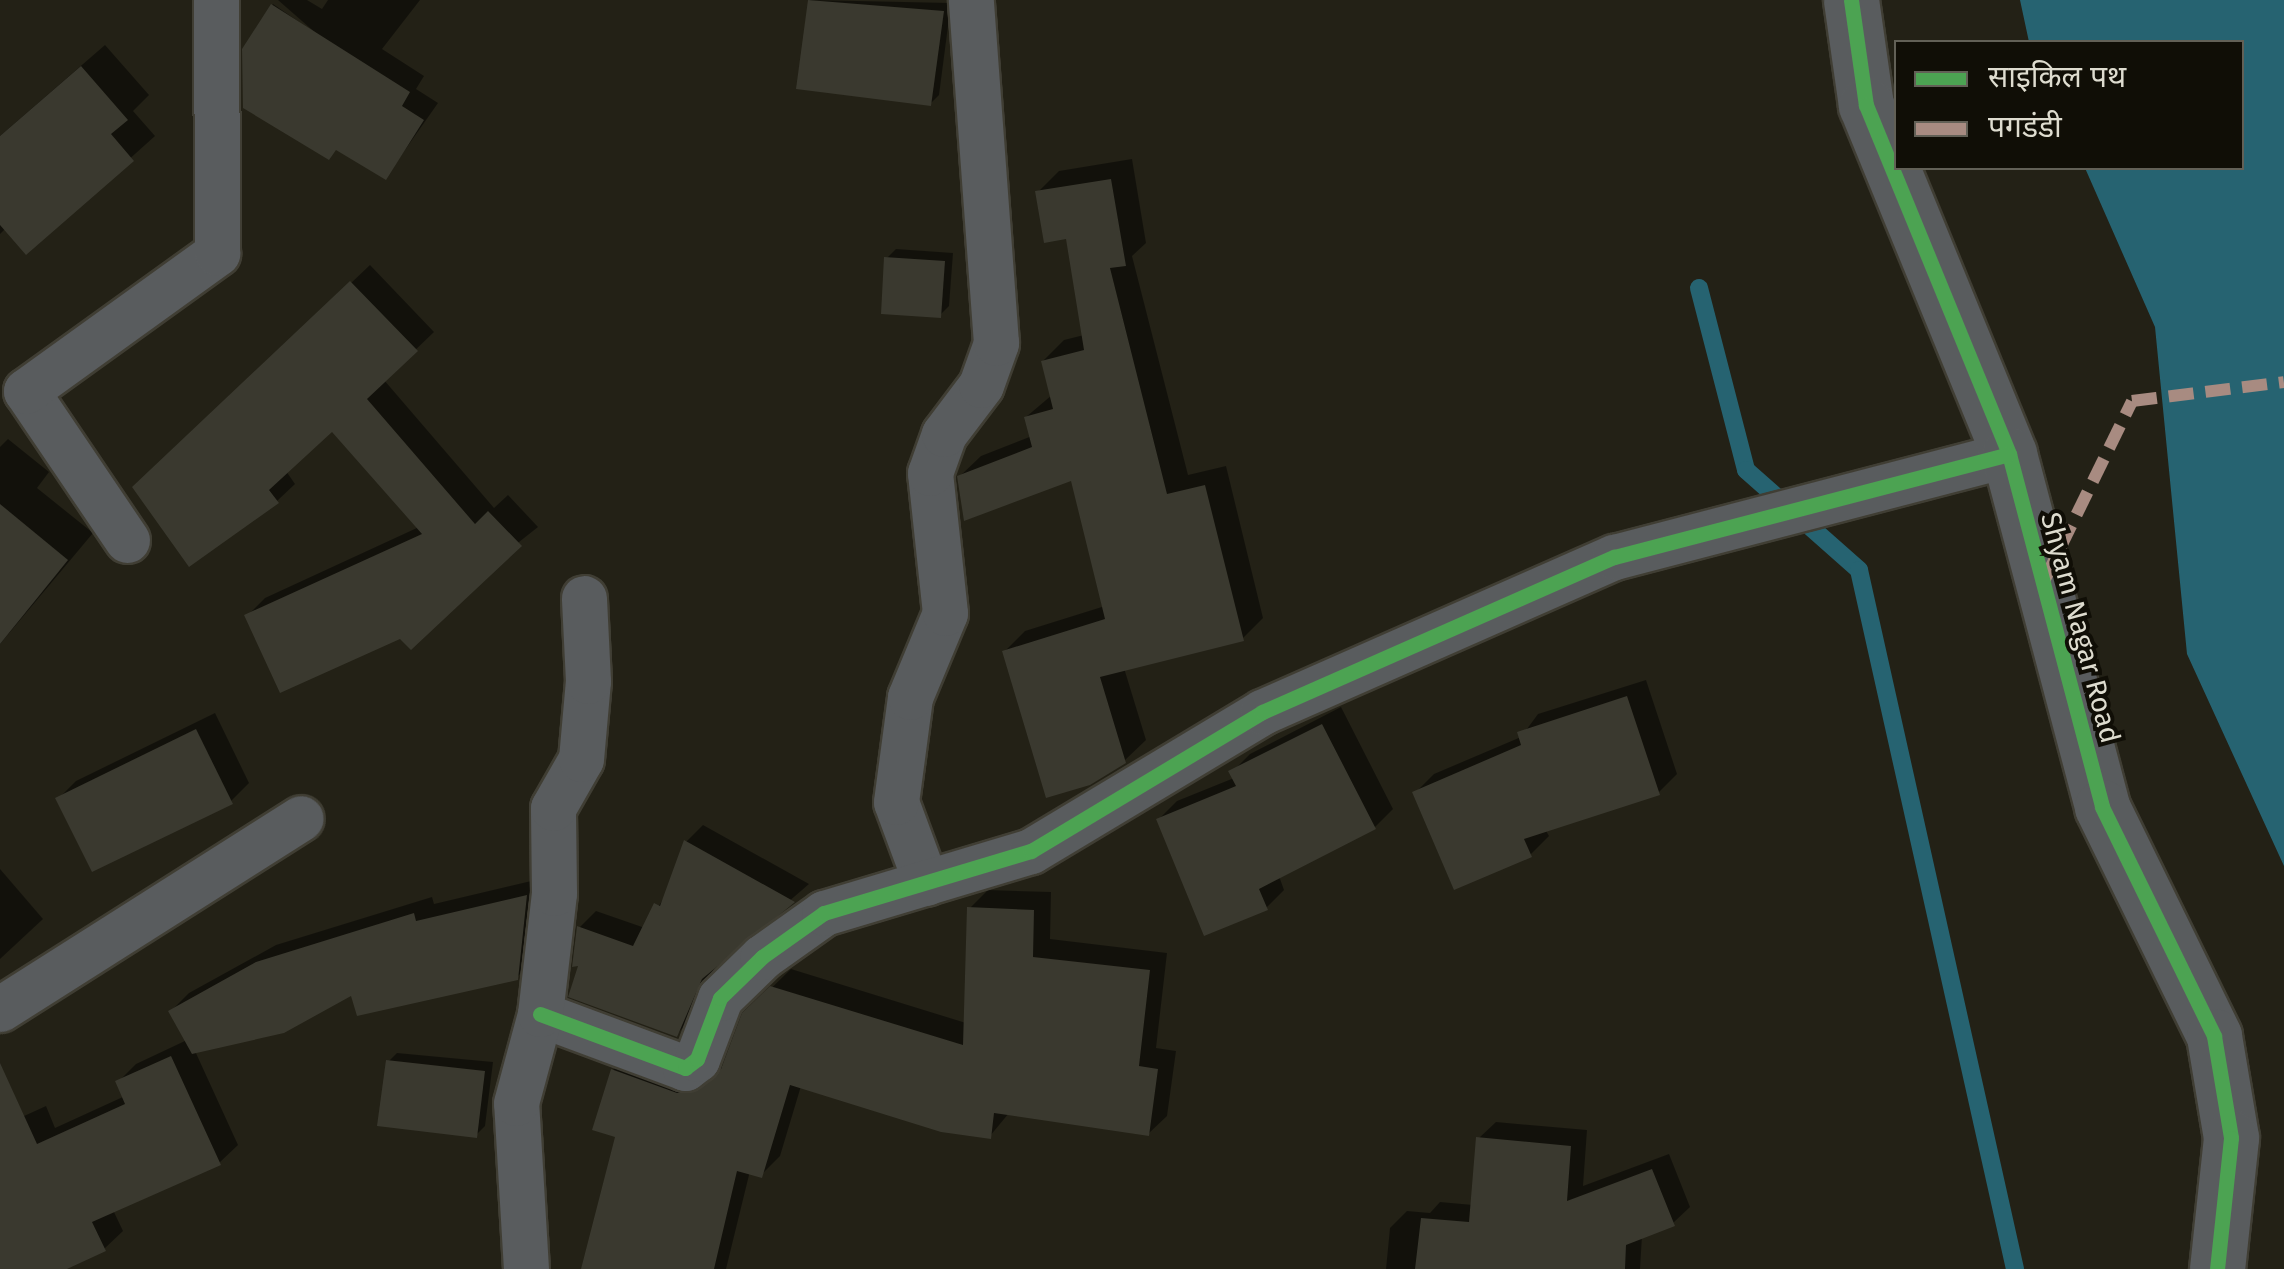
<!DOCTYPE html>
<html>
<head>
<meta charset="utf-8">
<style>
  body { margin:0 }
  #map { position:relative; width:2284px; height:1269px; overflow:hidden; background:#232116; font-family:"Fira Sans","Noto Sans Devanagari",sans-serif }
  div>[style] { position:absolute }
  .water>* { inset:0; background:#266371 }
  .shadow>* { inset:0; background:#0007 }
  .stream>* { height:18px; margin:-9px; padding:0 9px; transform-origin:9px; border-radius:9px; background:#266371 }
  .building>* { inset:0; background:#3a392f }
  .roads { filter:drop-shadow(2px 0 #403e34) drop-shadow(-2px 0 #403e34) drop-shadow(0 2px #403e34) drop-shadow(0 -2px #403e34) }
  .minor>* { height:45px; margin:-22.5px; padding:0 22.5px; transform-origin:22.5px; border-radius:22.5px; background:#595c5e }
  .tertiary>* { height:55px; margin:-27.5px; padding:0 27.5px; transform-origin:27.5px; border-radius:27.5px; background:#595c5e }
  .quiet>* { height:12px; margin-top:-6px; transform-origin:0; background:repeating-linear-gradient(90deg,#a88b81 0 25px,transparent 0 37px) }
  .cycleway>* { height:15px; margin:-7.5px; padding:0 7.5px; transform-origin:7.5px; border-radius:7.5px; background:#4ca352 }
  span { translate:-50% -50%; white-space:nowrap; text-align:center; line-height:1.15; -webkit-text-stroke:8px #100e06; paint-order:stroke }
  .street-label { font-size:28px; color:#dedccf }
  .legend { position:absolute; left:1894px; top:40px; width:350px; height:130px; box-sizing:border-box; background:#100e06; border:2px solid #626056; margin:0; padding:12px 18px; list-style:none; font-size:30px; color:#dedccf }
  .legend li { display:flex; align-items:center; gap:20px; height:50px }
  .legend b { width:50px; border:2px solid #626056 }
</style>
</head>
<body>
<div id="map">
  <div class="water">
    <div style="clip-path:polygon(2020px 0,2284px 0,2284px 866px,2187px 654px,2155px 327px,2085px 168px,2242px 168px,2242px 42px,2029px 42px)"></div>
  </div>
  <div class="shadow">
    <div style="clip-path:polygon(278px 0,307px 0,322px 9px,328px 0,420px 0,382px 49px,424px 76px,416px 89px,438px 103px,386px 177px,245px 50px,273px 4px,318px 35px)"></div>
    <div style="clip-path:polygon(810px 0,951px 3px,939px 95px,930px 104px,799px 87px)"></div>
    <div style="clip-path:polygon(105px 45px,149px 95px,133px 111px,155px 136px,27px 251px,6px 228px,0 234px,0 136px)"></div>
    <div style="clip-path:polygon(1132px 159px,1146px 243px,1132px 256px,1188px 475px,1226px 466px,1263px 618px,1242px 639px,1124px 668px,1146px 740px,1124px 761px,1004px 652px,1025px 631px,1105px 606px,1073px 478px,959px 477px,981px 456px,1032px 436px,1026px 417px,1052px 395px,1043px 361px,1064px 340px,1084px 335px,1068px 236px,1038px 192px,1059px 171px)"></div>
    <div style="clip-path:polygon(896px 249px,953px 253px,949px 306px,940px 315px,887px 258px)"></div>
    <div style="clip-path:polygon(370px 265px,434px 332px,384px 380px,494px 508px,508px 495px,538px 527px,401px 636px,247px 616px,265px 598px,419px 527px,332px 428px,286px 471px,295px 484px,277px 501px,149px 475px)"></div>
    <div style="clip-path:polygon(8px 439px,49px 472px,37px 488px,93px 533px,0 644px,0 447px)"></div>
    <div style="clip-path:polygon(1646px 680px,1677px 774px,1658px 793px,1545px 829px,1549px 836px,1530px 855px,1415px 793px,1434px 774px,1521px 737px,1538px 714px)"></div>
    <div style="clip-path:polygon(1341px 707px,1393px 809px,1375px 827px,1279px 876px,1284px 890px,1266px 908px,1159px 819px,1177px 801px,1234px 778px,1232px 772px,1250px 754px)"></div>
    <div style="clip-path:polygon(215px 713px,249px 783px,231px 801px,58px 799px,76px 781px)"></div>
    <div style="clip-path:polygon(703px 825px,809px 884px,716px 964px,693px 1017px,677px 1034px,582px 963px,579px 928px,596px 911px,645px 928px,667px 893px,686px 842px)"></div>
    <div style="clip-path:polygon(0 869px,43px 919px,0 959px)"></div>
    <div style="clip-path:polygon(544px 878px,535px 959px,516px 978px,353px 993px,195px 1051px,238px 1145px,219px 1163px,113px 1210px,123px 1231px,104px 1249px,61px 1269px,0 1269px,0 1127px,46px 1106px,55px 1128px,125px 1096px,118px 1082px,136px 1064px,187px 1040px,171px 1011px,189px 993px,276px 945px,432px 897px,434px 904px)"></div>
    <div style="clip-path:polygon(988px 890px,1051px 892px,1050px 939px,1167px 953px,1156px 1048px,1176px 1051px,1167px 1116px,1148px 1134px,1009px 1113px,990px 1136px,801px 1086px,780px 1156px,761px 1175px,750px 1171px,726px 1269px,584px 1269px,618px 1135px,595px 1128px,613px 1070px,632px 1052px,710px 1076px,720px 1071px,745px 1014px,791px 969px,966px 1023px,969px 909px)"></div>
    <div style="clip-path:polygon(397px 1053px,493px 1062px,485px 1126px,476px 1135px,388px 1062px)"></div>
    <div style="clip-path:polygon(1496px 1122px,1587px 1130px,1583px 1186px,1669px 1154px,1690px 1207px,1673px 1223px,1642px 1236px,1640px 1269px,1386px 1269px,1390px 1228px,1407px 1211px,1430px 1213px,1440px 1202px,1473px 1205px,1479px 1138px)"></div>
  </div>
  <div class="stream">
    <div style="left:1699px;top:288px;width:188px;rotate:75.5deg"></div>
    <div style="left:1746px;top:470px;width:151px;rotate:41.5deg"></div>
    <div style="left:1859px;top:570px;width:716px;rotate:77.42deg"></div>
  </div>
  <div class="building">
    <div style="clip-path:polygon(808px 0,944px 11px,931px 106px,796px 89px)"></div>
    <div style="clip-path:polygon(271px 4px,410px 92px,402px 106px,424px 120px,386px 180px,336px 150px,329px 160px,243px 108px,242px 49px)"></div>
    <div style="clip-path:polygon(81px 66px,128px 120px,111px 134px,134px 161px,26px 255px,0 225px,0 136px)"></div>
    <div style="clip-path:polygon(1111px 179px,1126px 266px,1110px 268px,1167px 494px,1205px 485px,1244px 641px,1100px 677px,1126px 763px,1090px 785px,1046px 798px,1002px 651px,1105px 619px,1071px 481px,964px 521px,957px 476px,1032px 447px,1024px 417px,1053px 409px,1041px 361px,1084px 350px,1066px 239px,1044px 243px,1035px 191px)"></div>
    <div style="clip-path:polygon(884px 257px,945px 261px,941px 318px,881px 314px)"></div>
    <div style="clip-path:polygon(350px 281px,418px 351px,367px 399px,475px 524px,488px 511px,522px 546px,411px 650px,400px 639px,280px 693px,244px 615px,422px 534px,332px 432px,269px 490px,279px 503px,189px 567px,132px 487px)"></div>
    <div style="clip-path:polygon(0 504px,68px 560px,0 644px)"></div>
    <div style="clip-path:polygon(1627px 696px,1660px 795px,1524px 839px,1532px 857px,1454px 890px,1412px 792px,1521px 745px,1517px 732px)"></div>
    <div style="clip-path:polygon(1322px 724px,1376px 829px,1259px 889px,1268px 910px,1204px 936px,1156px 819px,1236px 786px,1228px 771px)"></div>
    <div style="clip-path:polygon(196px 729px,233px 804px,92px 872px,55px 798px)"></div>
    <div style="clip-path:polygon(684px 840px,795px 902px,702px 979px,677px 1037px,568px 997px,578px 966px,572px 967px,577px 926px,633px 946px,654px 903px,660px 906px)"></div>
    <div style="clip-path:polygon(527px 895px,518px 980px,357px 1016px,351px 996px,284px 1033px,192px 1054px,168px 1011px,256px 962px,414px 913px,416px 921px)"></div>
    <div style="clip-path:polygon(967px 907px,1034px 910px,1033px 957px,1150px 970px,1139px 1066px,1158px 1069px,1149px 1136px,994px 1113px,991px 1139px,941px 1132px,790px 1085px,762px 1178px,737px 1171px,714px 1269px,581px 1269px,615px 1137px,592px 1130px,611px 1069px,677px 1093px,700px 1089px,721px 1069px,742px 1013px,770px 986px,963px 1045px)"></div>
    <div style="clip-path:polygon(171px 1056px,221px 1165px,92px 1222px,106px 1251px,67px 1269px,0 1269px,0 1063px,37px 1144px,125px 1104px,115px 1081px)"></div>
    <div style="clip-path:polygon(386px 1060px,485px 1071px,477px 1138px,377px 1126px)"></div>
    <div style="clip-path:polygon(1476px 1137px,1571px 1146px,1567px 1201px,1652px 1169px,1675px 1226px,1626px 1245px,1625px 1269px,1415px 1269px,1421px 1218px,1469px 1222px)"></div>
  </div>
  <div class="roads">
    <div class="minor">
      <div style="left:127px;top:540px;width:180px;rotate:-124.1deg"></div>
      <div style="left:26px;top:391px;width:236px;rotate:-35.8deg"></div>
      <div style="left:217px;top:253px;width:253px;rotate:-90.2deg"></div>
      <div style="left:926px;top:883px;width:86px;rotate:-110.3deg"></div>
      <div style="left:896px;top:802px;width:106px;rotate:-82.4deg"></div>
      <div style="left:910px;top:697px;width:91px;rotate:-67.4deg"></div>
      <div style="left:945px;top:613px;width:141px;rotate:-96.1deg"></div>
      <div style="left:930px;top:473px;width:41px;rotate:-70.3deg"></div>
      <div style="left:944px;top:434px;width:61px;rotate:-52.9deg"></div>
      <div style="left:981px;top:385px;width:45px;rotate:-70.3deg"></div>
      <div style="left:996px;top:343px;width:344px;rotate:-94.2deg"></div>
      <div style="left:0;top:1009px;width:356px;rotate:-32.4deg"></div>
      <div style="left:540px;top:1014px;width:155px;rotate:20.4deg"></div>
      <div style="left:685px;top:1068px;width:15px;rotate:-37deg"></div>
      <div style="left:697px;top:1059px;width:65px;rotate:-69.3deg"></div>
      <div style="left:720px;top:998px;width:59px;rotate:-44.3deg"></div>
      <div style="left:762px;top:957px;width:76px;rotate:-35.4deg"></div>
      <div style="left:824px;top:913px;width:216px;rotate:-16.7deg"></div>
      <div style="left:1031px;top:851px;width:270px;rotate:-31deg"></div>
      <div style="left:1262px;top:712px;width:385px;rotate:-23.8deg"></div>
      <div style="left:1614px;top:557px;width:408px;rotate:-14.6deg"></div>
      <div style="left:526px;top:1269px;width:166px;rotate:-93.4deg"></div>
      <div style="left:516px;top:1103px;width:92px;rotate:-74.9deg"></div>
      <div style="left:540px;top:1014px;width:122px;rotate:-83.4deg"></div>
      <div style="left:554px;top:893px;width:85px;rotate:-90.7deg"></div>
      <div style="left:553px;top:808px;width:56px;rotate:-60.3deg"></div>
      <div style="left:581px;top:759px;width:78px;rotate:-84.9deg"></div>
      <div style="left:588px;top:681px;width:83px;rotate:-92.8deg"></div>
    </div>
    <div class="tertiary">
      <div style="left:1851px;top:0;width:106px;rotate:81.9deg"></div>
      <div style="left:1866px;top:105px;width:377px;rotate:67.7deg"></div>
      <div style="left:2009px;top:454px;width:365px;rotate:75.2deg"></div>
      <div style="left:2102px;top:807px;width:255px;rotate:63.9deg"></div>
      <div style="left:2214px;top:1036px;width:103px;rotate:80.5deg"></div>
      <div style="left:2231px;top:1138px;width:132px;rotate:96.1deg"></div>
    </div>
  </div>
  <div class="quiet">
    <div style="left:2044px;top:581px;width:200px;rotate:-63.9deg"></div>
    <div style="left:2132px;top:401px;width:153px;rotate:-7.1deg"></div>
  </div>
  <div class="cycleway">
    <div style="left:1851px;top:0;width:106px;rotate:81.9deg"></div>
    <div style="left:1866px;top:105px;width:377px;rotate:67.7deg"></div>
    <div style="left:2009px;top:454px;width:365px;rotate:75.2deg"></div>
    <div style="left:2102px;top:807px;width:255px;rotate:63.9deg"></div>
    <div style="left:2214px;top:1036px;width:103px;rotate:80.5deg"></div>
    <div style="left:2231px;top:1138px;width:132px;rotate:96.1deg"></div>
    <div style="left:540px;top:1014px;width:155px;rotate:20.4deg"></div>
    <div style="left:685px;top:1068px;width:15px;rotate:-37deg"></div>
    <div style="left:697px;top:1059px;width:65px;rotate:-69.3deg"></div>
    <div style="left:720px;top:998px;width:59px;rotate:-44.3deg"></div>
    <div style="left:762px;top:957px;width:76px;rotate:-35.4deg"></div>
    <div style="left:824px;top:913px;width:216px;rotate:-16.7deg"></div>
    <div style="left:1031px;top:851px;width:270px;rotate:-31deg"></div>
    <div style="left:1262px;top:712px;width:385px;rotate:-23.8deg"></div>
    <div style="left:1614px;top:557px;width:408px;rotate:-14.6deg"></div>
  </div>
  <div class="street-label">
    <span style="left:2080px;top:628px;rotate:75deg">Shyam Nagar Road</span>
  </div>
  <ul class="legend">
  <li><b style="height:12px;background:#4ca352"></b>साइकिल पथ</li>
  <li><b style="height:12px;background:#a88b81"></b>पगडंडी</li>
  </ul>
</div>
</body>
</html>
